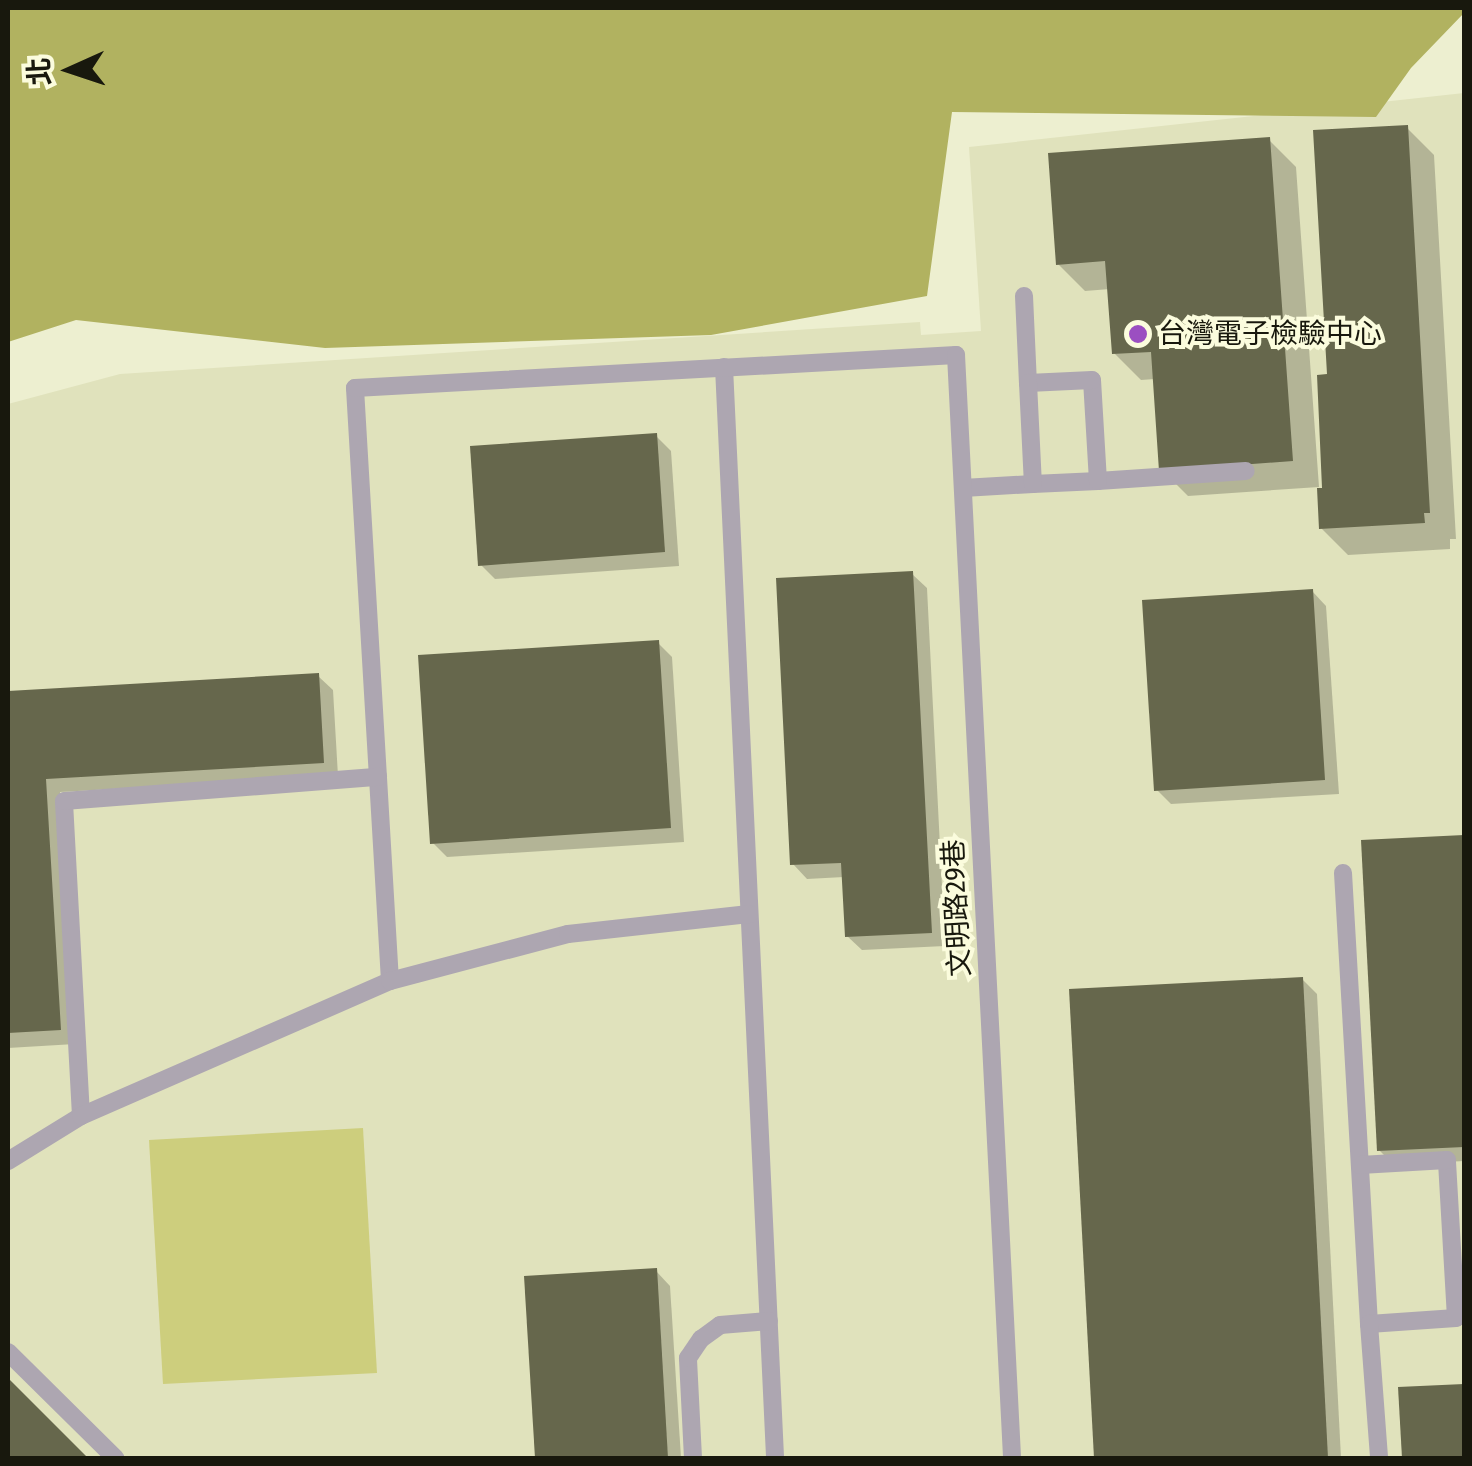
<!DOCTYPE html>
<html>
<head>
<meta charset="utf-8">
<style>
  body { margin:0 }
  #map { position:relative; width:1472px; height:1466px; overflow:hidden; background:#edefd0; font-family:"Fira Sans Condensed","Noto Sans TC",sans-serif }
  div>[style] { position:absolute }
  .built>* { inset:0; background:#e0e2bc }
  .green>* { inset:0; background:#cdce7d }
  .forest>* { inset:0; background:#b1b260 }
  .shadow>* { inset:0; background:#0003 }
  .building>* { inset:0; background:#66674c }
  .lane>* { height:18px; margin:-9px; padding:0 9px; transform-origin:9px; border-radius:9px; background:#ada6b1 }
  .dots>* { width:28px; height:28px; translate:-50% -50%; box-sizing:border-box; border:5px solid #fbfcdd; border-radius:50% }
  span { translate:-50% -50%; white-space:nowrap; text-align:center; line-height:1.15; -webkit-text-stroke:8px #fbfcdd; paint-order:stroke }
  .poi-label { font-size:28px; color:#18180d }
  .left { translate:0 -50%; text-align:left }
  .street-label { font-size:28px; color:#18180d }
  .frame { position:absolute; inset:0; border:10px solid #18180d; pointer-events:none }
  .north { position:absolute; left:20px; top:20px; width:100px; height:100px; -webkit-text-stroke:8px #fbfcdd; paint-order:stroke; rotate:267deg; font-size:28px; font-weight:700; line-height:40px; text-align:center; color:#18180d }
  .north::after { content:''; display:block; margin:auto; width:35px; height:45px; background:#18180d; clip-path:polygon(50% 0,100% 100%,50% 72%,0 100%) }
</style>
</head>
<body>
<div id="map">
  <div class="built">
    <div style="clip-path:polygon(1464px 93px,1464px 1458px,8px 1458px,8px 404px,120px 374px,920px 322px,921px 335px,981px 331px,969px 147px)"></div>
  </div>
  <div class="green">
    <div style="clip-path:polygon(363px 1128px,377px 1373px,163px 1384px,149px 1140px)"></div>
  </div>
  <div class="forest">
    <div style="clip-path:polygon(8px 8px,1464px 8px,1464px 13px,1411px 68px,1376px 117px,952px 112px,927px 296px,711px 335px,325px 348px,76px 320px,8px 342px)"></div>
  </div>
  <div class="shadow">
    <div style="clip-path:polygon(1407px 128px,1434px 155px,1456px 539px,1450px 539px,1450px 549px,1348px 555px,1321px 528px,1329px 377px)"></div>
    <div style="clip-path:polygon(1269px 140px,1296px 167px,1319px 487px,1188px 496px,1161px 469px,1155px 379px,1141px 380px,1114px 353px,1110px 289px,1085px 291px,1058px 264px)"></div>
    <div style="clip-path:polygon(656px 436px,671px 451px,679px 566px,495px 579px,480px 564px)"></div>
    <div style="clip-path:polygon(912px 574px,927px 588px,945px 946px,862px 950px,847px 936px,844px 877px,807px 879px,793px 864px)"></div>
    <div style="clip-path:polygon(1312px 591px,1326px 606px,1339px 794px,1171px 804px,1157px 790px)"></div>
    <div style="clip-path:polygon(658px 643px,672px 657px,684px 842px,447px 857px,433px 843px)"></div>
    <div style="clip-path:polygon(318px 676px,333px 690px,338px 776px,60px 792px,75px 1044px,8px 1048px,8px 693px)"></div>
    <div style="clip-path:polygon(1464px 837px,1464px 1161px,1394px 1165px,1379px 1150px,1364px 842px)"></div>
    <div style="clip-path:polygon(1302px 979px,1317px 994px,1341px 1458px,1096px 1458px,1072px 991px)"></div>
    <div style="clip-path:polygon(656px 1271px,670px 1286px,681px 1458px,538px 1458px,527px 1279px)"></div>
    <div style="clip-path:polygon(8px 1382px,85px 1458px,8px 1458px)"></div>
    <div style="clip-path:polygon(1464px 1386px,1464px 1458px,1405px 1458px,1401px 1389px)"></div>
  </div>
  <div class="building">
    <div style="clip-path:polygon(1408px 125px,1430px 513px,1424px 513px,1425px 523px,1319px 529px,1317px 488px,1322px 488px,1317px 375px,1327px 374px,1313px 130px)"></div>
    <div style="clip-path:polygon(1270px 137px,1293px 461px,1159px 471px,1151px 352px,1112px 354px,1105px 261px,1056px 265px,1048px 153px)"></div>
    <div style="clip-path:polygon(657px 433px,665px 552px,478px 566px,470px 446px)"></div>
    <div style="clip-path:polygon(913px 571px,932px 933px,845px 937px,841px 863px,790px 865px,776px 578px)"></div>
    <div style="clip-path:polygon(1313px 589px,1325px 780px,1154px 791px,1142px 600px)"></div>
    <div style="clip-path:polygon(659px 640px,671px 828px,430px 844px,418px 655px)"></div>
    <div style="clip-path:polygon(319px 673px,324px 763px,46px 779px,61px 1030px,8px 1033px,8px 691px)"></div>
    <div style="clip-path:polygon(1464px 835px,1464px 1147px,1377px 1151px,1361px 840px)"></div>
    <div style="clip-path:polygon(1303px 977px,1328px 1458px,1094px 1458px,1069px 989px)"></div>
    <div style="clip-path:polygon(657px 1268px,668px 1458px,535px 1458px,524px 1276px)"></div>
    <div style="clip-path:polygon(8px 1378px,88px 1458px,8px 1458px)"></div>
    <div style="clip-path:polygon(1464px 1384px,1464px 1458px,1402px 1458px,1398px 1387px)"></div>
  </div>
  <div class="lane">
    <div style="left:1024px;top:296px;width:87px;rotate:87.4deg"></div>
    <div style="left:724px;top:367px;width:1092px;rotate:87.32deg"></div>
    <div style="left:1098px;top:481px;width:148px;rotate:-3.9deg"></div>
    <div style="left:963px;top:488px;width:70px;rotate:-3.3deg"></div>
    <div style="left:1033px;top:484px;width:65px;rotate:-2.6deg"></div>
    <div style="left:1098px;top:481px;width:101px;rotate:-93.4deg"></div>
    <div style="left:1092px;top:380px;width:64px;rotate:177.3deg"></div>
    <div style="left:1028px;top:383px;width:101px;rotate:87.2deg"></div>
    <div style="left:1343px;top:873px;width:452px;rotate:86.7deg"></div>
    <div style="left:1369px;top:1324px;width:87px;rotate:-3.9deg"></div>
    <div style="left:1456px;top:1318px;width:158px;rotate:-93.3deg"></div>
    <div style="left:1447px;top:1160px;width:87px;rotate:176.7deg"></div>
    <div style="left:390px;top:981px;width:594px;rotate:-93.38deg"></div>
    <div style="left:355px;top:388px;width:602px;rotate:-3.14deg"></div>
    <div style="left:956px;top:355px;width:1104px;rotate:87.09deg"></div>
    <div style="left:81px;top:1116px;width:315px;rotate:-93.1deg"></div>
    <div style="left:64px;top:801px;width:315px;rotate:-4.4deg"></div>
    <div style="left:8px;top:1161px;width:86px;rotate:-31.7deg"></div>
    <div style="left:81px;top:1116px;width:337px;rotate:-23.6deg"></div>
    <div style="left:390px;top:981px;width:184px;rotate:-14.8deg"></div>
    <div style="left:568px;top:934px;width:182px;rotate:-6.3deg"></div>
    <div style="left:1369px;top:1324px;width:134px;rotate:85.7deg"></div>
    <div style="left:8px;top:1352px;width:151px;rotate:44.7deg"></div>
    <div style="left:693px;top:1458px;width:100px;rotate:-92.9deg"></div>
    <div style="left:688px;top:1358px;width:23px;rotate:-56deg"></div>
    <div style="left:701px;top:1339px;width:24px;rotate:-36deg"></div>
    <div style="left:720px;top:1325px;width:49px;rotate:-4.7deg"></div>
  </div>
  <div class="dots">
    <div style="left:1138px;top:334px;background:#9b4fc1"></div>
  </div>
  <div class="poi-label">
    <span class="left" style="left:1158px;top:334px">台灣電子檢驗中心</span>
  </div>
  <div class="street-label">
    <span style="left:957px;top:908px;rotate:-93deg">文明路29巷</span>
  </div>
  <div class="frame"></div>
  <div class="north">北</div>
</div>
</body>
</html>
